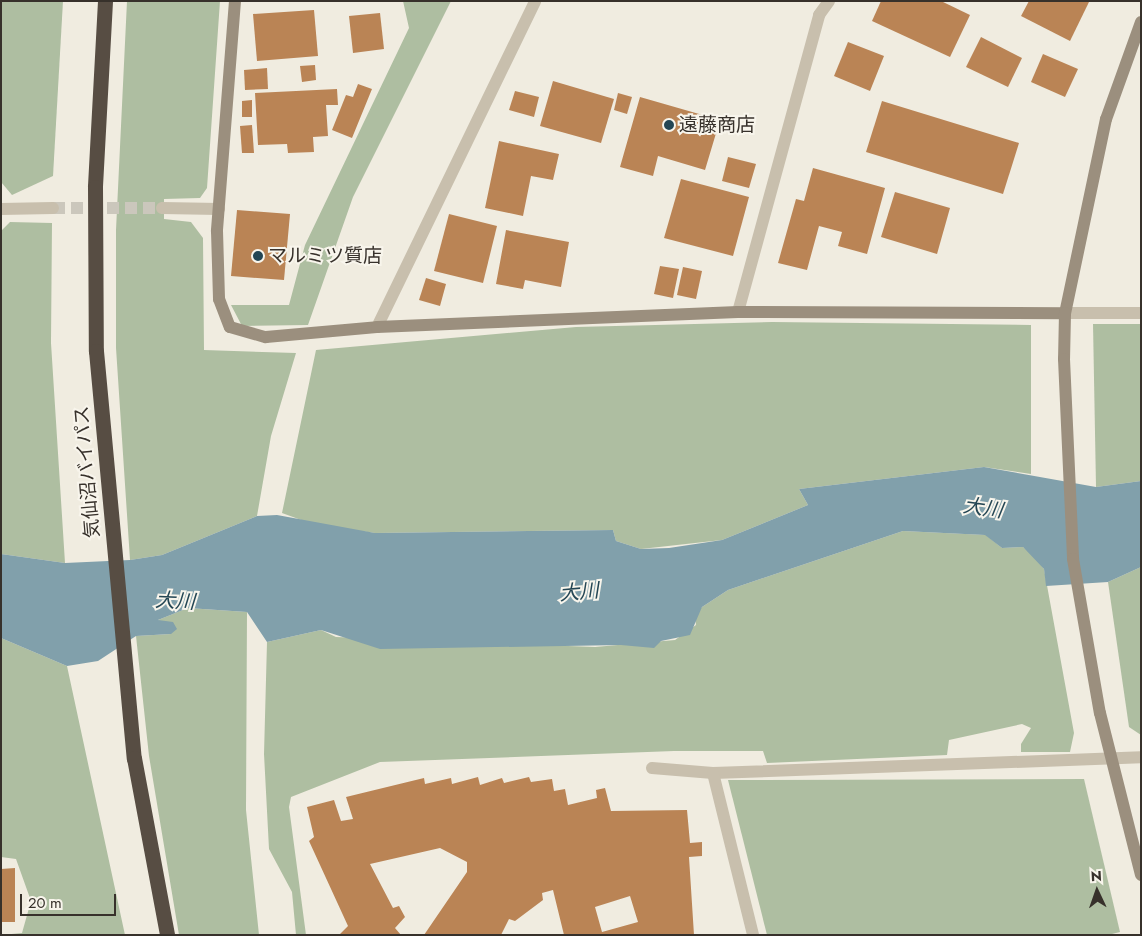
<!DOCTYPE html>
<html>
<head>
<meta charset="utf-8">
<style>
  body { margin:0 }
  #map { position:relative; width:1142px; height:936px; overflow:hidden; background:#f0ece0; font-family:Jost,"Noto Sans JP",sans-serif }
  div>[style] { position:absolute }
  .green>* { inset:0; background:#aebea1 }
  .water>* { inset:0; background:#81a0ab }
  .building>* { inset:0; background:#ba8455 }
  .street-tunnel>* { height:12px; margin-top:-6px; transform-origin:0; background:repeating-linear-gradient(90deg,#cbc7bc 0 12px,transparent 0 18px) }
  .street>* { height:12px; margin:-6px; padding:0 6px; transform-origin:6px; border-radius:6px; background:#c8bfad }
  .secondary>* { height:12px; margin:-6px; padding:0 6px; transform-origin:6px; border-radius:6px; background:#9b8f7e }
  .highway>* { height:15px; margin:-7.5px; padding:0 7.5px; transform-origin:7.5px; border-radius:7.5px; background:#574d43 }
  .dots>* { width:14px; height:14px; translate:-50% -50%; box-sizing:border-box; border:2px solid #f8f5ec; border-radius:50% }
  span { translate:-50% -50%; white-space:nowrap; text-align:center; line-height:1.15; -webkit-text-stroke:4px #f8f5ec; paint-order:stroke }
  .poi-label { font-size:19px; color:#37312b }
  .left { translate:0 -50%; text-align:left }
  .street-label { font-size:19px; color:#37312b }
  .water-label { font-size:20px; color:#244654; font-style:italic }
  .frame { position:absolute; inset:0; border:2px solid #37312b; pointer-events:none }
  .north { position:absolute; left:1072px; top:866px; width:50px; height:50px; -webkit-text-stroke:4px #f8f5ec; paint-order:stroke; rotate:357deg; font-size:14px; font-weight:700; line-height:20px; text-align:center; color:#37312b }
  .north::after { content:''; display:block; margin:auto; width:18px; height:22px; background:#37312b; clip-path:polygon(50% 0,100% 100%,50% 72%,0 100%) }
  .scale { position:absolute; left:20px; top:894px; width:96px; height:22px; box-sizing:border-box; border:2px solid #37312b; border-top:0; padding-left:6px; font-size:15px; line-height:18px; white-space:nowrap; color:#37312b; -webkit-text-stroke:4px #f8f5ec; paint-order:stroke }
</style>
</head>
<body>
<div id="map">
  <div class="green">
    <div style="clip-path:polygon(1px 1px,63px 1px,53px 176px,12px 195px,1px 182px)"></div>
    <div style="clip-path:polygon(127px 1px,220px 1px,207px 188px,200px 198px,164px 199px,164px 219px,191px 222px,203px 238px,204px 350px,296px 353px,271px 436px,257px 516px,162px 555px,130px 560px,116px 348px,116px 230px)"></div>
    <div style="clip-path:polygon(403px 1px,451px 1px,353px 197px,308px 325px,242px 326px,231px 305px,289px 305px,305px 245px,409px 28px)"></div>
    <div style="clip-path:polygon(10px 222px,52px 223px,51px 343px,65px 563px,1px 554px,1px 231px)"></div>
    <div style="clip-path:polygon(772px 322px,1031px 325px,1031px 474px,984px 467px,799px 489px,808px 505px,722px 540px,641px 549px,616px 541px,613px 530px,375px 533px,315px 525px,282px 513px,316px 350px,576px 327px)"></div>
    <div style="clip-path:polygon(1093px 324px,1141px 324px,1141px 481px,1096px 487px)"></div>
    <div style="clip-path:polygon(903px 531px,986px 535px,1002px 548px,1023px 547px,1035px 557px,1044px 569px,1074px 733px,1070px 752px,1021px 752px,1021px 744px,1031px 728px,1022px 724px,949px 740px,947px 755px,767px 763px,763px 751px,674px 751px,380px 762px,291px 797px,289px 807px,306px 935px,296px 935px,292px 892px,269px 849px,264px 754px,267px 642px,321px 630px,336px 637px,595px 647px,675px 640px,696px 625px,695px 615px,702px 607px,728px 590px)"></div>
    <div style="clip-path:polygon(1141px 567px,1141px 735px,1129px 727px,1108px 582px)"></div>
    <div style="clip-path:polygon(188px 608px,247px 612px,246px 810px,259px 935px,179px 935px,149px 756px,136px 636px,171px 634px,158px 620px)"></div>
    <div style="clip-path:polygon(1px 638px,67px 666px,125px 935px,1px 935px,22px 933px,31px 901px,16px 859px,1px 857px)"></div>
    <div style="clip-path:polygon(1084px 779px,1120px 932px,1108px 935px,767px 935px,728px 780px)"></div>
  </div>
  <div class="water">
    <div style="clip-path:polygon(984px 467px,1096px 487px,1141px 481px,1141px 567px,1108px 582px,1046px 586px,1044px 569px,1023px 547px,1002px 548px,985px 535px,903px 531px,728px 590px,702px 607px,690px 635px,661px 641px,654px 648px,621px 645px,380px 649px,321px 630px,267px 642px,247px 612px,188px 608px,158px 620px,173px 622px,177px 629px,171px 634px,136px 636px,98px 661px,67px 666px,1px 638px,1px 554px,65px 563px,130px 560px,162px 555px,257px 516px,277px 515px,375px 533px,613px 530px,616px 541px,641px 549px,669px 548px,722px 540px,808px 505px,799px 489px)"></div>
  </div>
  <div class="building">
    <div style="clip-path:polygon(881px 1px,941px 1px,970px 15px,950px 57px,872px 21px)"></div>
    <div style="clip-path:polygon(1029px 1px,1087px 1px,1089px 2px,1070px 41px,1021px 16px)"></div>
    <div style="clip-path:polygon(314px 10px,318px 56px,257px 61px,253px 14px)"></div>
    <div style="clip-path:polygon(380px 13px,384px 49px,353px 53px,349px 16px)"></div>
    <div style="clip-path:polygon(981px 37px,1022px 58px,1008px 87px,966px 67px)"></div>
    <div style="clip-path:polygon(848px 42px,884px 56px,870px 91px,834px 76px)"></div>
    <div style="clip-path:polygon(1043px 54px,1078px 69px,1065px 97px,1031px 82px)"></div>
    <div style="clip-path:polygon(315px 65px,316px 80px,302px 82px,300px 66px)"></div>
    <div style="clip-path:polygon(267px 68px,268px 89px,245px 90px,244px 70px)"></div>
    <div style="clip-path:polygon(553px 81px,614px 99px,601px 143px,540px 126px)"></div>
    <div style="clip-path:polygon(358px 84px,372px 89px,352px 138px,332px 130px,346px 95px,353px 97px)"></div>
    <div style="clip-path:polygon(337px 89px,338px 105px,326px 105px,328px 136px,313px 137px,314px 152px,288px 153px,287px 144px,258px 145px,255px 93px)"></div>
    <div style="clip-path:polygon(515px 91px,539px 97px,534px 117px,509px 110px)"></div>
    <div style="clip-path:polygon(618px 93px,632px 97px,627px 114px,614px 110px)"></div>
    <div style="clip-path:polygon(640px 97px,720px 120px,705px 170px,658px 156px,653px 176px,620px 167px)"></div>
    <div style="clip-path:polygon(252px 100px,252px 117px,242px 117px,242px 101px)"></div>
    <div style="clip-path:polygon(882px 101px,1019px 143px,1003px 194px,866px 152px)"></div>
    <div style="clip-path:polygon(252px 125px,254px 153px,242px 153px,240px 126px)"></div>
    <div style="clip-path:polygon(499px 141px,559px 154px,553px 180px,531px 176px,523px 216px,485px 208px)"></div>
    <div style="clip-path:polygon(728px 157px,756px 164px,749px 188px,722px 181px)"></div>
    <div style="clip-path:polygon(813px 168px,885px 188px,867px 254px,838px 246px,842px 232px,819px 226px,807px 270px,778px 263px,796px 199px,804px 201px)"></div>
    <div style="clip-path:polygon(681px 179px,749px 197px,733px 256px,664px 238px)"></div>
    <div style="clip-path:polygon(895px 192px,950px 208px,937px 254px,881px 237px)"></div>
    <div style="clip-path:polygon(237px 210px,290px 214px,284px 280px,231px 276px)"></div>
    <div style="clip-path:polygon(449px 214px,497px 226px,483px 283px,434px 271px)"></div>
    <div style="clip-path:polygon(506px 230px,569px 242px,561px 287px,525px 280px,523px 289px,496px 284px)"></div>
    <div style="clip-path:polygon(660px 266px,679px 269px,673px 298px,654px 294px)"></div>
    <div style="clip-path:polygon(683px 267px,702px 271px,696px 299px,677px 295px)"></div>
    <div style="clip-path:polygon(426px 278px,446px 284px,440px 306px,419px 300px)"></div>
    <div style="clip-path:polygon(evenodd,478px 777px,480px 785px,502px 778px,504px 783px,529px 777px,531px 782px,552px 779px,554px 791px,565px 789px,568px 805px,597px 798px,596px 790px,605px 788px,611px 811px,687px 810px,690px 843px,702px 842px,702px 856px,689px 857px,694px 935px,564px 935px,553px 890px,542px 893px,543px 900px,515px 921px,509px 919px,501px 935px,424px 935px,467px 872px,467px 862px,440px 848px,370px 864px,393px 908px,399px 906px,405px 917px,395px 928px,401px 935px,339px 935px,348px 926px,309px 841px,314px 837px,307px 807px,334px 800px,341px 821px,353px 819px,346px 797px,424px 778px,425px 784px,451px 778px,452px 784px,478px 777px,630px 896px,638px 922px,602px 932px,595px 907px,630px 896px)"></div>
    <div style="clip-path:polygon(15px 868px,15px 922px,1px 922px,1px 869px)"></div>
  </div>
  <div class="street-tunnel">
    <div style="left:53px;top:208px;width:109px"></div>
  </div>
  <div class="street">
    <div style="left:162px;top:208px;width:57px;rotate:1deg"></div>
    <div style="left:1px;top:209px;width:52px;rotate:-1.1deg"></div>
    <div style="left:738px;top:312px;width:308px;rotate:-74.7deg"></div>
    <div style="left:819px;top:15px;width:17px;rotate:-54deg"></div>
    <div style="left:1065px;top:313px;width:76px"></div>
    <div style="left:377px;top:327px;width:362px;rotate:-64.1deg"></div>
    <div style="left:652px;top:768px;width:61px;rotate:4.7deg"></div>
    <div style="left:713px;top:773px;width:428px;rotate:-2.1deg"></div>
    <div style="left:713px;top:773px;width:167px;rotate:76.1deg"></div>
  </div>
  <div class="secondary">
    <div style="left:235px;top:1px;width:231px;rotate:94.5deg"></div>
    <div style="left:217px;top:231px;width:68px;rotate:88.3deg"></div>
    <div style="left:219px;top:299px;width:30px;rotate:69deg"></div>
    <div style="left:230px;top:327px;width:37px;rotate:16deg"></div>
    <div style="left:266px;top:337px;width:111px;rotate:-5.1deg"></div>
    <div style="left:377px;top:327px;width:361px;rotate:-2.4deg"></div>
    <div style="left:738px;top:312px;width:327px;rotate:0.2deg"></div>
    <div style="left:1141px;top:22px;width:103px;rotate:109.8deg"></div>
    <div style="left:1106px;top:119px;width:198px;rotate:101.9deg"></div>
    <div style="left:1065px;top:313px;width:46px;rotate:91.2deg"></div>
    <div style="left:1064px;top:359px;width:200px;rotate:87.4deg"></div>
    <div style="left:1073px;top:559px;width:156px;rotate:80.1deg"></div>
    <div style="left:1100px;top:713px;width:167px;rotate:75.8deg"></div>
  </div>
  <div class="highway">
    <div style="left:105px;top:1px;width:186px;rotate:93.1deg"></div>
    <div style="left:95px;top:187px;width:164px;rotate:89.7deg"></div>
    <div style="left:96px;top:351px;width:409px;rotate:84.7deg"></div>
    <div style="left:134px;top:758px;width:180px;rotate:79.4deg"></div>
  </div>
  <div class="dots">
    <div style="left:669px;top:125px;background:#244654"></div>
    <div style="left:258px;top:256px;background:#244654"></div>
  </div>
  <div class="poi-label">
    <span class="left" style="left:679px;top:125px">遠藤商店</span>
    <span class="left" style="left:268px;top:256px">マルミツ質店</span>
  </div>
  <div class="street-label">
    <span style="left:87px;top:472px;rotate:-95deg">気仙沼バイパス</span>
  </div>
  <div class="water-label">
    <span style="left:983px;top:508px;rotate:8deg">大川</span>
    <span style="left:579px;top:592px;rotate:-5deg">大川</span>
    <span style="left:175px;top:601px;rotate:3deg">大川</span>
  </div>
  <div class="frame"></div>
  <div class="north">N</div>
  <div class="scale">20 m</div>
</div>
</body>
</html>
